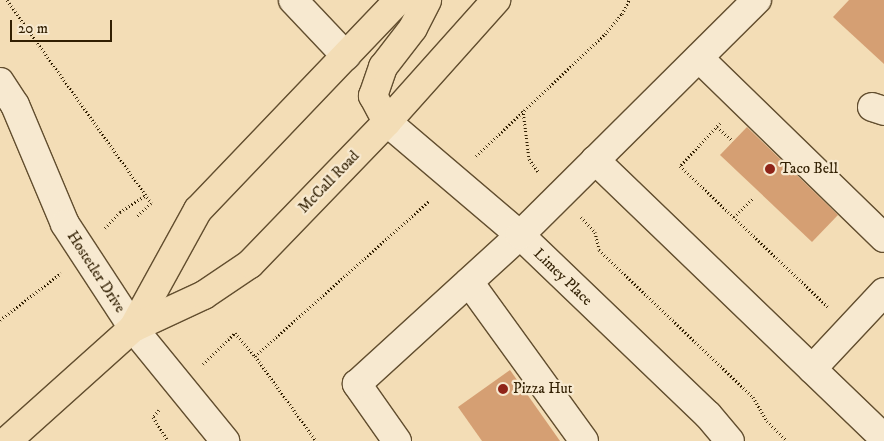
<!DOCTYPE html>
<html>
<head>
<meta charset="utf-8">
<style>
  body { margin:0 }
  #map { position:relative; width:884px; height:441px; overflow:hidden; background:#f3ddb6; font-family:"IM FELL DW Pica",serif }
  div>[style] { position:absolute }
  .building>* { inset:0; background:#d59f73 }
  .path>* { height:3px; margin-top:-1.5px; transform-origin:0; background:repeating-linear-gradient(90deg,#311f02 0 1px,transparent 0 3.5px) }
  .roads { filter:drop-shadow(1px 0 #624e2f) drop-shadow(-1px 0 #624e2f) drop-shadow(0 1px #624e2f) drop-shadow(0 -1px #624e2f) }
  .minor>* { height:28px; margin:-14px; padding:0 14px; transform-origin:14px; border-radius:14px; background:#f7e9d0 }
  .major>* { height:28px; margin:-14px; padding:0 14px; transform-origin:14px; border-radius:14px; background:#f3ddb6 }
  .dots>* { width:14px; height:14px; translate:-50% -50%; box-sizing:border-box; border:2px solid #f7e9d0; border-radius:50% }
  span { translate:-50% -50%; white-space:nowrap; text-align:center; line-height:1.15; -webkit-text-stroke:4.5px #f7e9d0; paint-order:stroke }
  .poi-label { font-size:15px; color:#311f02 }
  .left { translate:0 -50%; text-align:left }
  .street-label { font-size:15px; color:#311f02 }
  .scale { position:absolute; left:10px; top:20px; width:102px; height:22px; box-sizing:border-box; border:2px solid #311f02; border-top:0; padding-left:6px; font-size:15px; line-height:18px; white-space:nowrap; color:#311f02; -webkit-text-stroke:4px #f7e9d0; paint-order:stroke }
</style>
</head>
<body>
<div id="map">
  <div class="building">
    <div style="clip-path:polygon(849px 0,884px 0,884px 64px,833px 17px)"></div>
    <div style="clip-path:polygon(747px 127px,838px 215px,812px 242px,720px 155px)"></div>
    <div style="clip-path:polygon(510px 370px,560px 441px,482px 441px,458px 407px)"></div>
  </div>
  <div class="path">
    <div style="left:7px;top:0;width:249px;rotate:54.6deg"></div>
    <div style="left:151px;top:203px;width:21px;rotate:137deg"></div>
    <div style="left:523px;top:110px;width:49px;rotate:83deg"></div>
    <div style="left:529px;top:159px;width:17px;rotate:54deg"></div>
    <div style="left:720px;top:123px;width:59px;rotate:132.9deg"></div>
    <div style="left:680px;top:166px;width:204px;rotate:43.6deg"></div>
    <div style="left:717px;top:127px;width:21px;rotate:41deg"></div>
    <div style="left:476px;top:156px;width:178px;rotate:-43.4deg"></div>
    <div style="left:605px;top:34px;width:26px;rotate:-50deg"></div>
    <div style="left:622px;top:14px;width:16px;rotate:-63deg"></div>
    <div style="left:581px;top:217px;width:21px;rotate:47deg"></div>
    <div style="left:595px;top:232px;width:18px;rotate:77deg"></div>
    <div style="left:599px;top:250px;width:213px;rotate:43.7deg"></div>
    <div style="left:753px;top:397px;width:28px;rotate:60deg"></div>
    <div style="left:767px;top:421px;width:28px;rotate:45deg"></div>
    <div style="left:734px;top:217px;width:28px;rotate:-45deg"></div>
    <div style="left:105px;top:228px;width:22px;rotate:-47deg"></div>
    <div style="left:120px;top:212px;width:31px;rotate:-33deg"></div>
    <div style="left:0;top:320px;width:77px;rotate:-37.6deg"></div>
    <div style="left:255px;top:356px;width:234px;rotate:-41.7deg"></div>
    <div style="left:203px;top:364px;width:45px;rotate:-44.1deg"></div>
    <div style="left:235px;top:333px;width:30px;rotate:49deg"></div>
    <div style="left:255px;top:356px;width:105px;rotate:54.3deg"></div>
    <div style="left:159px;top:410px;width:9px;rotate:131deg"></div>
    <div style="left:153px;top:417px;width:28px;rotate:58deg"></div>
  </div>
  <div class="roads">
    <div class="minor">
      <div style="left:293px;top:0;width:77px;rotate:46.6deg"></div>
      <div style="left:699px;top:58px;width:258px;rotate:44.2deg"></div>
      <div style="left:0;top:82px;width:27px;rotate:57deg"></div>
      <div style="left:15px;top:105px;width:129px;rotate:67.2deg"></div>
      <div style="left:65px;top:224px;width:124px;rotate:56.8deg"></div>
      <div style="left:133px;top:328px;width:146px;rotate:50.8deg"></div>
      <div style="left:872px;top:107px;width:13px;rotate:18deg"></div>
      <div style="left:387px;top:122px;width:175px;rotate:40.4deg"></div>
      <div style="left:520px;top:235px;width:260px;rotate:43.8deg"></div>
      <div style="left:708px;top:415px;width:34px;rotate:50deg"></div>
      <div style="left:595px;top:160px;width:401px;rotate:43.9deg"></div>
      <div style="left:469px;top:282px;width:196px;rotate:54.1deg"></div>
      <div style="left:812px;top:369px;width:105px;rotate:-46.9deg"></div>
      <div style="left:397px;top:441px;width:70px;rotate:-125.1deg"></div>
      <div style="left:357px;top:384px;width:221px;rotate:-42.4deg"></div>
      <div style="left:520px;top:235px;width:334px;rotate:-44.8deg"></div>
    </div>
    <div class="major">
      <div style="left:387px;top:122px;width:30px;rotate:-118deg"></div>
      <div style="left:373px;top:96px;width:31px;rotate:-71deg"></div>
      <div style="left:383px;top:67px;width:49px;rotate:-52.4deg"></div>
      <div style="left:413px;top:28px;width:31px;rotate:-63deg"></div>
      <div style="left:133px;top:328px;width:135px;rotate:-61.2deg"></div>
      <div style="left:198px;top:210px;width:291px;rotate:-46.3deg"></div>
      <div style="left:7px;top:441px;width:169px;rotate:-41.9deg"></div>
      <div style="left:133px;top:328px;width:78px;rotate:-24.9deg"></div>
      <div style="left:204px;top:295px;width:55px;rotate:-34deg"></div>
      <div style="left:250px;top:264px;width:197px;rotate:-46deg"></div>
      <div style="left:387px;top:122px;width:164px;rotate:-48.2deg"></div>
    </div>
  </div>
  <div class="dots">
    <div style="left:770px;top:169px;background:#8f2418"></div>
    <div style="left:503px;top:389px;background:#8f2418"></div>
  </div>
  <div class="poi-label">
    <span class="left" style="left:780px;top:169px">Taco Bell</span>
    <span class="left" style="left:513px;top:389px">Pizza Hut</span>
  </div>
  <div class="street-label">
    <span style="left:329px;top:182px;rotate:-46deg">McCall Road</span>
    <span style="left:96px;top:272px;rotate:57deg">Hostetler Drive</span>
    <span style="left:563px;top:277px;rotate:44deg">Limey Place</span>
  </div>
  <div class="scale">20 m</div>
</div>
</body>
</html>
